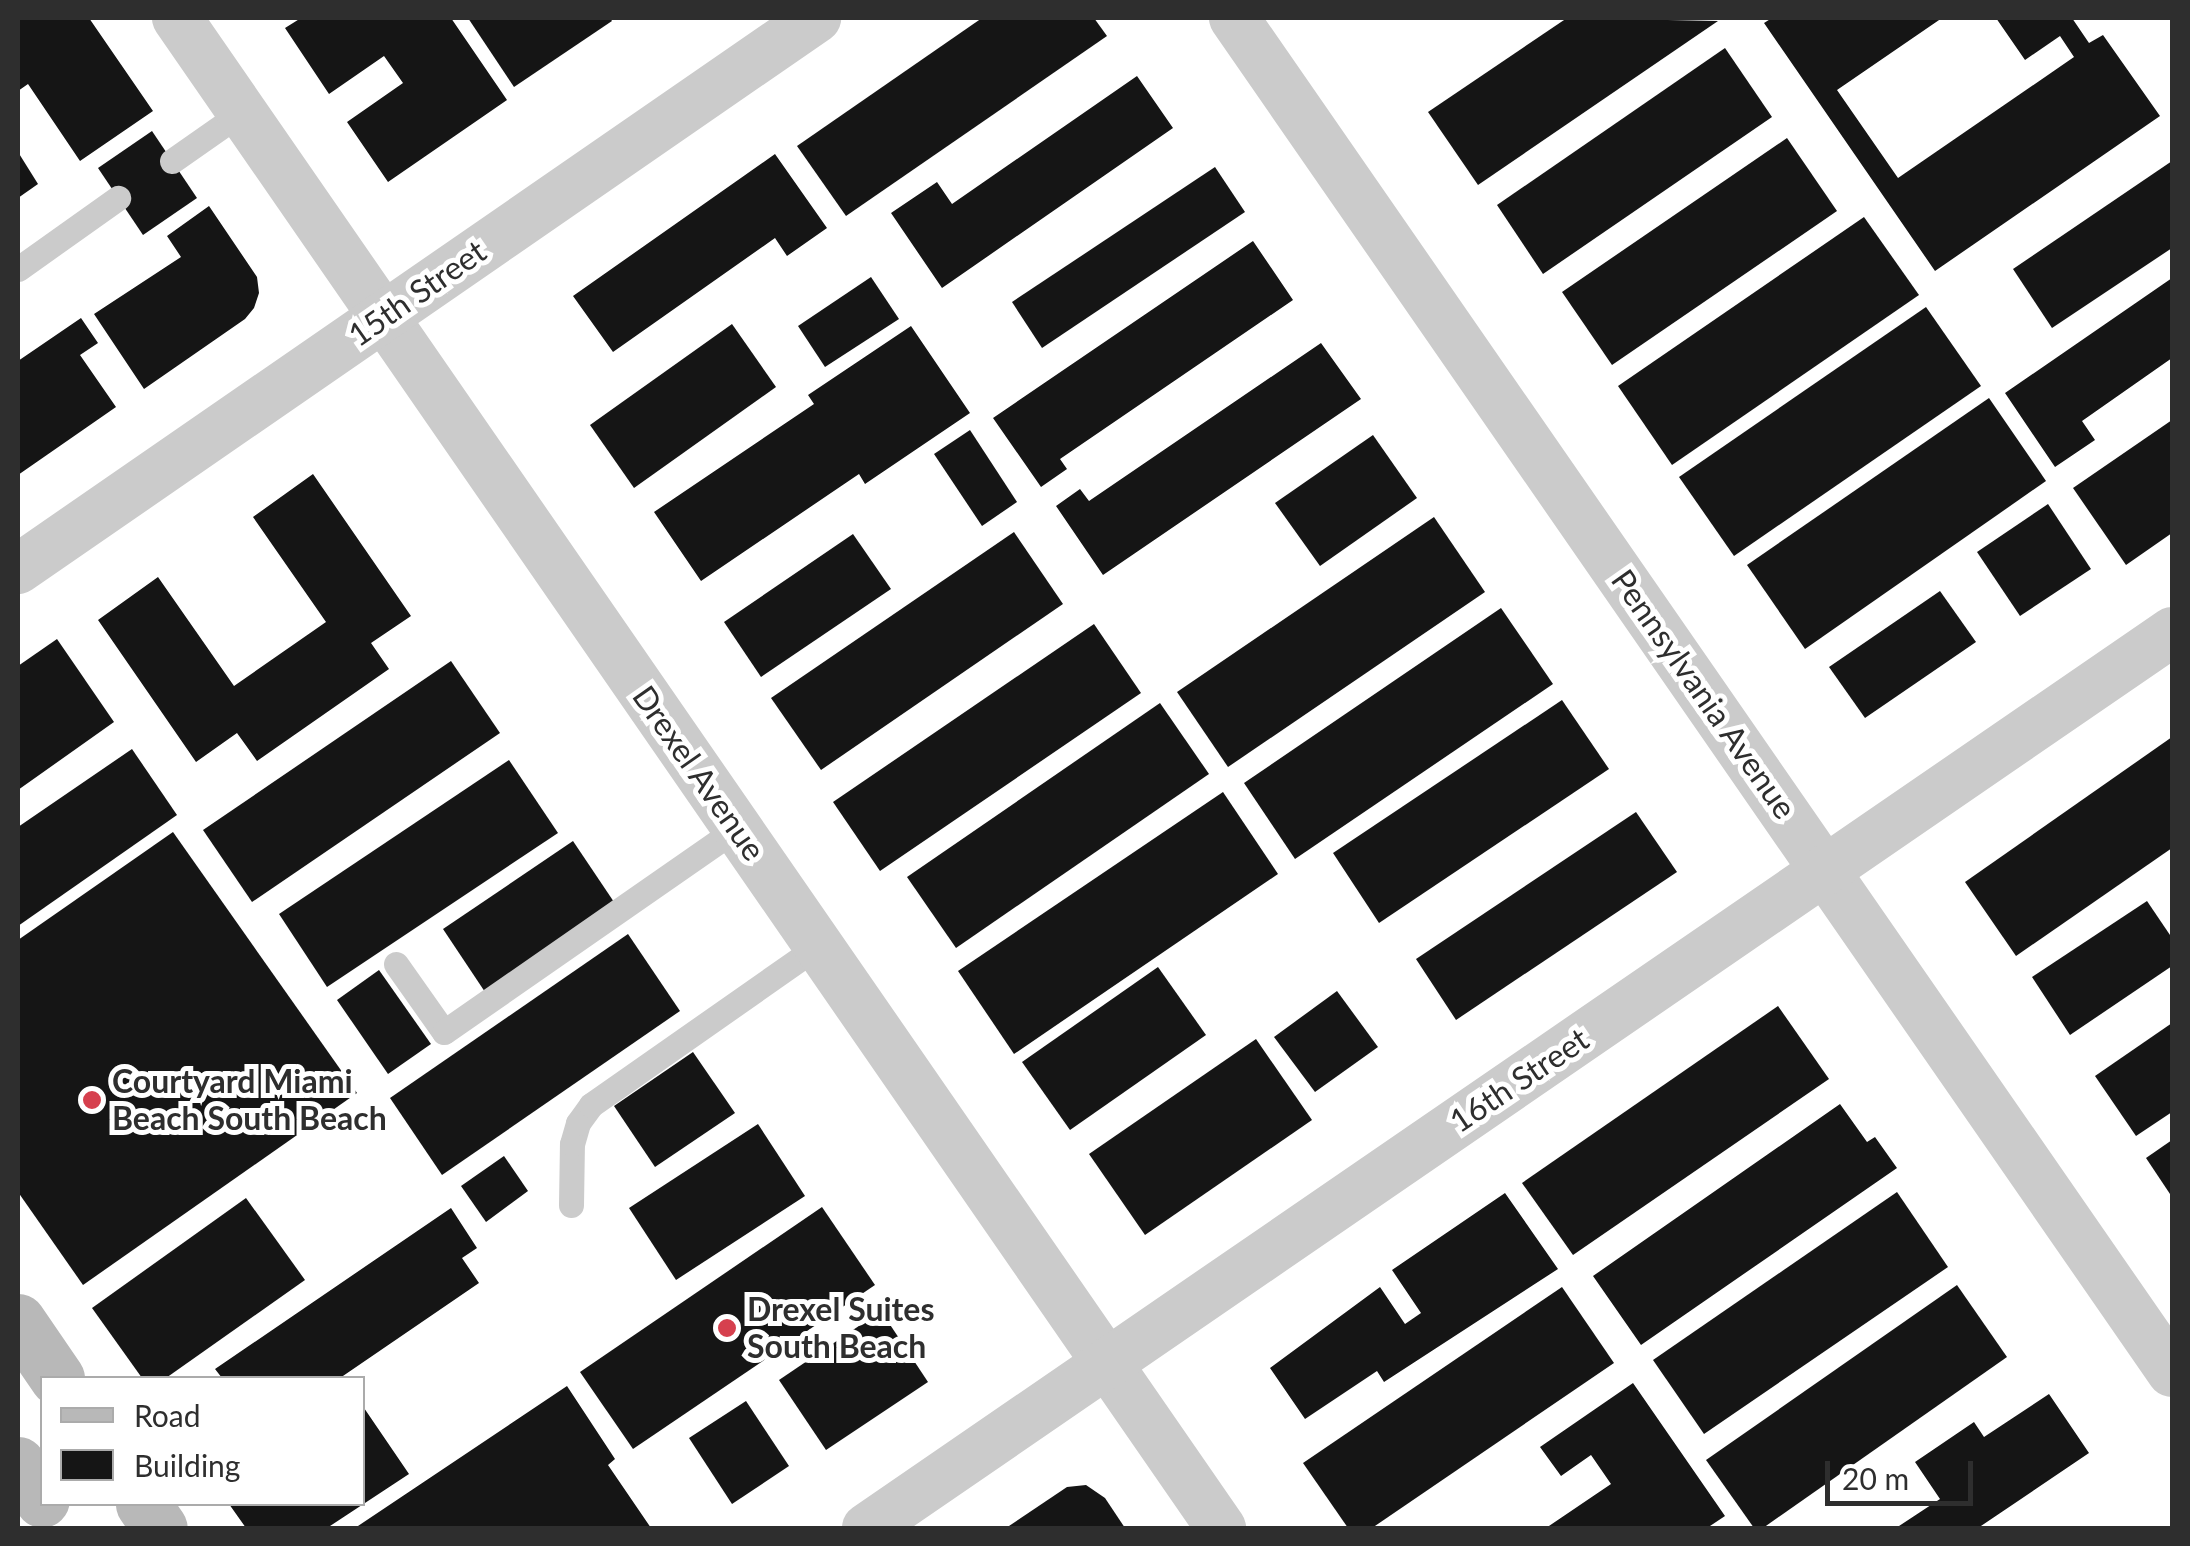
<!DOCTYPE html>
<html>
<head>
<meta charset="utf-8">
<style>
  body { margin:0 }
  #map { position:relative; width:2190px; height:1546px; overflow:hidden; background:#fff; font-family:Lato,sans-serif }
  div>[style] { position:absolute }
  .building>* { inset:0; background:#151515 }
  .lane>* { height:25px; margin:-12.5px; padding:0 12.5px; transform-origin:12.5px; border-radius:12.5px; background:#cbcbcb }
  .street>* { height:50px; margin:-25px; padding:0 25px; transform-origin:25px; border-radius:25px; background:#cbcbcb }
  .secondary>* { height:55px; margin:-27.5px; padding:0 27.5px; transform-origin:27.5px; border-radius:27.5px; background:#b8b8b8 }
  .dots>* { width:28px; height:28px; translate:-50% -50%; box-sizing:border-box; border:5px solid #fff; border-radius:50% }
  span { translate:-50% -50%; white-space:nowrap; text-align:center; line-height:1.15; -webkit-text-stroke:10px #fff; paint-order:stroke }
  .street-label { font-size:32px; color:#2e2e2e }
  .poi-label { font-size:32px; color:#2e2e2e; font-weight:700 }
  .left { translate:0 -50%; text-align:left }
  .frame { position:absolute; inset:0; border:20px solid #2e2e2e; pointer-events:none }
  .legend { position:absolute; left:40px; top:1376px; width:325px; height:130px; box-sizing:border-box; background:#fff; border:2px solid #ababab; margin:0; padding:12px 18px; list-style:none; font-size:30px; color:#2e2e2e }
  .legend li { display:flex; align-items:center; gap:20px; height:50px }
  .legend b { width:50px; border:2px solid #ababab }
  .scale { position:absolute; left:1825px; top:1461px; width:148px; height:45px; box-sizing:border-box; border:5px solid #2e2e2e; border-top:0; padding-left:12px; font-size:30px; line-height:35px; white-space:nowrap; color:#2e2e2e; -webkit-text-stroke:8px #fff; paint-order:stroke }
</style>
</head>
<body>
<div id="map">
  <div class="building">
    <div style="clip-path:polygon(18px 18px,89px 18px,153px 111px,80px 161px,28px 84px,18px 91px)"></div>
    <div style="clip-path:polygon(301px 18px,451px 18px,507px 100px,388px 182px,347px 122px,403px 83px,384px 56px,329px 94px,285px 28px)"></div>
    <div style="clip-path:polygon(468px 18px,610px 18px,612px 21px,514px 87px)"></div>
    <div style="clip-path:polygon(982px 18px,1094px 18px,1107px 36px,846px 216px,797px 146px)"></div>
    <div style="clip-path:polygon(1567px 18px,1718px 21px,1478px 185px,1428px 112px)"></div>
    <div style="clip-path:polygon(1772px 18px,1942px 18px,1837px 90px,1898px 178px,2074px 57px,2060px 36px,2025px 60px,1996px 18px,2072px 18px,2089px 43px,2103px 35px,2160px 116px,1935px 271px,1764px 23px)"></div>
    <div style="clip-path:polygon(1725px 48px,1772px 117px,1543px 274px,1497px 205px)"></div>
    <div style="clip-path:polygon(1137px 76px,1173px 128px,942px 288px,891px 213px,937px 182px,952px 204px)"></div>
    <div style="clip-path:polygon(152px 131px,197px 198px,143px 235px,98px 168px)"></div>
    <div style="clip-path:polygon(1787px 138px,1837px 211px,1612px 365px,1562px 292px)"></div>
    <div style="clip-path:polygon(18px 152px,38px 184px,18px 198px)"></div>
    <div style="clip-path:polygon(775px 154px,827px 228px,787px 256px,775px 238px,613px 352px,573px 296px)"></div>
    <div style="clip-path:polygon(2172px 161px,2172px 248px,2052px 328px,2013px 269px)"></div>
    <div style="clip-path:polygon(1215px 167px,1245px 212px,1042px 348px,1012px 302px)"></div>
    <div style="clip-path:polygon(209px 206px,257px 277px,259px 293px,254px 308px,245px 319px,144px 389px,94px 314px,181px 257px,167px 236px)"></div>
    <div style="clip-path:polygon(1864px 217px,1919px 295px,1672px 465px,1618px 386px)"></div>
    <div style="clip-path:polygon(1253px 241px,1293px 300px,1060px 459px,1067px 469px,1041px 487px,993px 418px)"></div>
    <div style="clip-path:polygon(871px 277px,899px 319px,825px 367px,798px 326px)"></div>
    <div style="clip-path:polygon(2172px 278px,2172px 358px,2082px 421px,2095px 440px,2055px 467px,2005px 393px)"></div>
    <div style="clip-path:polygon(1926px 307px,1981px 386px,1734px 556px,1679px 477px)"></div>
    <div style="clip-path:polygon(81px 318px,98px 343px,80px 355px,116px 407px,18px 475px,18px 361px)"></div>
    <div style="clip-path:polygon(732px 324px,776px 387px,634px 488px,590px 425px)"></div>
    <div style="clip-path:polygon(911px 326px,970px 413px,865px 484px,859px 474px,701px 581px,654px 512px,814px 404px,808px 395px)"></div>
    <div style="clip-path:polygon(1321px 343px,1361px 399px,1103px 575px,1056px 506px,1080px 489px,1089px 501px)"></div>
    <div style="clip-path:polygon(1989px 398px,2046px 481px,1805px 649px,1747px 565px)"></div>
    <div style="clip-path:polygon(2172px 420px,2172px 533px,2126px 565px,2073px 488px)"></div>
    <div style="clip-path:polygon(970px 430px,1017px 502px,982px 526px,934px 454px)"></div>
    <div style="clip-path:polygon(1373px 435px,1417px 498px,1320px 566px,1275px 503px)"></div>
    <div style="clip-path:polygon(313px 474px,411px 616px,371px 643px,389px 669px,257px 761px,237px 733px,196px 762px,98px 620px,158px 577px,234px 686px,326px 622px,253px 517px)"></div>
    <div style="clip-path:polygon(2048px 504px,2091px 569px,2020px 616px,1977px 552px)"></div>
    <div style="clip-path:polygon(1434px 517px,1485px 592px,1228px 767px,1177px 692px)"></div>
    <div style="clip-path:polygon(1014px 532px,1063px 604px,821px 770px,771px 698px)"></div>
    <div style="clip-path:polygon(853px 534px,891px 589px,761px 677px,724px 622px)"></div>
    <div style="clip-path:polygon(1940px 591px,1976px 642px,1865px 718px,1829px 667px)"></div>
    <div style="clip-path:polygon(1501px 608px,1553px 684px,1295px 859px,1244px 783px)"></div>
    <div style="clip-path:polygon(1094px 624px,1141px 693px,880px 871px,833px 802px)"></div>
    <div style="clip-path:polygon(57px 639px,114px 722px,18px 790px,18px 666px)"></div>
    <div style="clip-path:polygon(451px 661px,500px 733px,252px 902px,203px 830px)"></div>
    <div style="clip-path:polygon(1562px 700px,1609px 769px,1379px 923px,1333px 853px)"></div>
    <div style="clip-path:polygon(1160px 703px,1209px 774px,956px 948px,907px 877px)"></div>
    <div style="clip-path:polygon(2172px 737px,2172px 848px,2016px 956px,1965px 882px)"></div>
    <div style="clip-path:polygon(132px 749px,177px 815px,18px 926px,18px 827px)"></div>
    <div style="clip-path:polygon(509px 760px,558px 833px,327px 987px,279px 914px)"></div>
    <div style="clip-path:polygon(1223px 792px,1278px 874px,1014px 1054px,958px 971px)"></div>
    <div style="clip-path:polygon(1636px 812px,1677px 872px,1456px 1020px,1416px 959px)"></div>
    <div style="clip-path:polygon(173px 832px,357px 1093px,83px 1285px,18px 1192px,18px 940px)"></div>
    <div style="clip-path:polygon(573px 841px,618px 908px,487px 995px,443px 929px)"></div>
    <div style="clip-path:polygon(2147px 901px,2172px 938px,2172px 966px,2070px 1035px,2032px 977px)"></div>
    <div style="clip-path:polygon(628px 934px,680px 1011px,442px 1175px,390px 1098px)"></div>
    <div style="clip-path:polygon(1158px 967px,1206px 1035px,1070px 1130px,1022px 1062px)"></div>
    <div style="clip-path:polygon(379px 970px,431px 1044px,388px 1074px,337px 1000px)"></div>
    <div style="clip-path:polygon(1337px 991px,1378px 1047px,1315px 1092px,1274px 1037px)"></div>
    <div style="clip-path:polygon(1778px 1006px,1829px 1079px,1573px 1255px,1522px 1183px)"></div>
    <div style="clip-path:polygon(2172px 1023px,2172px 1112px,2136px 1136px,2095px 1076px)"></div>
    <div style="clip-path:polygon(1256px 1039px,1312px 1120px,1145px 1235px,1089px 1154px)"></div>
    <div style="clip-path:polygon(693px 1052px,735px 1113px,655px 1167px,614px 1106px)"></div>
    <div style="clip-path:polygon(1840px 1104px,1867px 1142px,1875px 1137px,1897px 1168px,1641px 1345px,1593px 1276px)"></div>
    <div style="clip-path:polygon(758px 1124px,805px 1196px,676px 1280px,629px 1208px)"></div>
    <div style="clip-path:polygon(2172px 1140px,2172px 1197px,2146px 1158px)"></div>
    <div style="clip-path:polygon(504px 1156px,528px 1191px,486px 1222px,461px 1186px)"></div>
    <div style="clip-path:polygon(1897px 1192px,1948px 1267px,1704px 1434px,1653px 1360px)"></div>
    <div style="clip-path:polygon(1505px 1193px,1558px 1269px,1384px 1382px,1377px 1371px,1305px 1419px,1270px 1368px,1380px 1287px,1405px 1324px,1421px 1313px,1392px 1270px)"></div>
    <div style="clip-path:polygon(246px 1198px,305px 1280px,166px 1378px,142px 1378px,92px 1308px)"></div>
    <div style="clip-path:polygon(822px 1207px,875px 1285px,633px 1449px,580px 1372px)"></div>
    <div style="clip-path:polygon(451px 1208px,477px 1248px,462px 1258px,479px 1283px,340px 1378px,222px 1378px,215px 1369px)"></div>
    <div style="clip-path:polygon(1957px 1285px,2007px 1357px,1763px 1528px,1754px 1528px,1706px 1460px)"></div>
    <div style="clip-path:polygon(1562px 1287px,1614px 1363px,1372px 1528px,1348px 1528px,1303px 1463px)"></div>
    <div style="clip-path:polygon(881px 1311px,928px 1382px,826px 1450px,779px 1380px)"></div>
    <div style="clip-path:polygon(1633px 1383px,1725px 1516px,1707px 1528px,1546px 1528px,1611px 1484px,1591px 1455px,1561px 1476px,1540px 1447px)"></div>
    <div style="clip-path:polygon(567px 1386px,615px 1459px,608px 1465px,651px 1528px,355px 1528px)"></div>
    <div style="clip-path:polygon(2049px 1394px,2089px 1453px,1978px 1528px,1896px 1528px,1940px 1499px,1915px 1462px,1974px 1422px,1984px 1437px)"></div>
    <div style="clip-path:polygon(746px 1401px,789px 1466px,732px 1504px,689px 1438px)"></div>
    <div style="clip-path:polygon(362px 1405px,409px 1474px,327px 1528px,246px 1528px,229px 1504px,362px 1504px)"></div>
    <div style="clip-path:polygon(1086px 1485px,1105px 1498px,1125px 1528px,1006px 1528px,1067px 1487px)"></div>
  </div>
  <div class="lane">
    <div style="left:172px;top:161px;width:85px;rotate:-35deg"></div>
    <div style="left:18px;top:269px;width:123px;rotate:-35.4deg"></div>
    <div style="left:396px;top:964px;width:83px;rotate:54.8deg"></div>
    <div style="left:444px;top:1032px;width:357px;rotate:-34.8deg"></div>
    <div style="left:571px;top:1205px;width:61px;rotate:-89.1deg"></div>
    <div style="left:572px;top:1144px;width:22px;rotate:-74deg"></div>
    <div style="left:578px;top:1123px;width:22px;rotate:-54deg"></div>
    <div style="left:591px;top:1105px;width:277px;rotate:-35deg"></div>
  </div>
  <div class="street">
    <div style="left:177px;top:18px;width:1836px;rotate:55.34deg"></div>
    <div style="left:1234px;top:18px;width:1647px;rotate:55.29deg"></div>
    <div style="left:18px;top:569px;width:970px;rotate:-34.62deg"></div>
    <div style="left:867px;top:1528px;width:1583px;rotate:-34.47deg"></div>
  </div>
  <div class="secondary">
    <div style="left:18px;top:1321px;width:69px;rotate:55.6deg"></div>
    <div style="left:18px;top:1464px;width:43px;rotate:56.3deg"></div>
    <div style="left:143px;top:1504px;width:29px;rotate:55deg"></div>
  </div>
  <div class="dots">
    <div style="left:92px;top:1100px;background:#d6404e"></div>
    <div style="left:727px;top:1328px;background:#d6404e"></div>
  </div>
  <div class="street-label">
    <span style="left:417px;top:293px;rotate:-35deg">15th Street</span>
    <span style="left:1704px;top:694px;rotate:55deg">Pennsylvania Avenue</span>
    <span style="left:699px;top:773px;rotate:55deg">Drexel Avenue</span>
    <span style="left:1519px;top:1080px;rotate:-34deg">16th Street</span>
  </div>
  <div class="poi-label">
    <span class="left" style="left:112px;top:1100px">Courtyard Miami<br>Beach South Beach</span>
    <span class="left" style="left:747px;top:1328px">Drexel Suites<br>South Beach</span>
  </div>
  <div class="frame"></div>
  <ul class="legend">
  <li><b style="height:12px;background:#b8b8b8"></b>Road</li>
  <li><b style="height:28px;background:#151515"></b>Building</li>
  </ul>
  <div class="scale">20 m</div>
</div>
</body>
</html>
